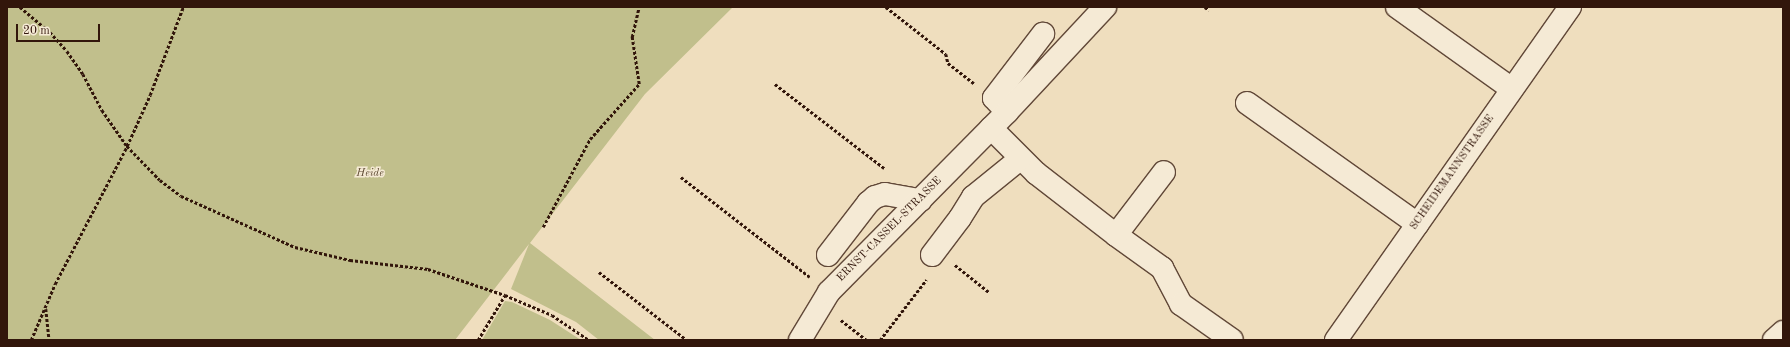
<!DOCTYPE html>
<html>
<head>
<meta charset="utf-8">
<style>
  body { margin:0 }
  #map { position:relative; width:1790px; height:347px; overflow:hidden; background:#efdebe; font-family:"Old Standard TT",serif }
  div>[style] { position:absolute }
  .green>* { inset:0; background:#c1bf8c }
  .path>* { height:2.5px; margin-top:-1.25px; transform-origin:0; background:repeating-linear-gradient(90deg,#32160b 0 3px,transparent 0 5px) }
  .roads { filter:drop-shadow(1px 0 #614838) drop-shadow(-1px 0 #614838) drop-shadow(0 1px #614838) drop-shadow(0 -1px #614838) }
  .minor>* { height:22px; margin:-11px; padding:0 11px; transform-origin:11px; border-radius:11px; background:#f5ead5 }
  span { translate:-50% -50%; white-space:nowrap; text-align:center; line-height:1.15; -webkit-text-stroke:3px #f5ead5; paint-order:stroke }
  .street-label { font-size:11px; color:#32160b }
  .park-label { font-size:11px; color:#5d4932; font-style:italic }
  .frame { position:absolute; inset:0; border:8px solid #32160b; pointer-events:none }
  .scale { position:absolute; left:16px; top:24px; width:84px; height:18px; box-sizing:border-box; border:2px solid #32160b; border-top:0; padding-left:5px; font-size:12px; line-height:14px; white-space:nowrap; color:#32160b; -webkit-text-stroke:3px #f5ead5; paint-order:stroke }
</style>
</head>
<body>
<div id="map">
  <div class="green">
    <div style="clip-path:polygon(7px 7px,733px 7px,645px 94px,530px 243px,655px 340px,599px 340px,576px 322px,511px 289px,529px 244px,455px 340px,7px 340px)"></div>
    <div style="clip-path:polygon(505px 301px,512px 302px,550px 320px,581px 340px,482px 340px)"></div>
  </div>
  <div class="path">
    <div style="left:20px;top:7px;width:39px;rotate:40deg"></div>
    <div style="left:50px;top:32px;width:25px;rotate:48deg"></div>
    <div style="left:67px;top:51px;width:28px;rotate:55deg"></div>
    <div style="left:83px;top:74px;width:41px;rotate:62.2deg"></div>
    <div style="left:102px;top:110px;width:44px;rotate:55.2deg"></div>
    <div style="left:127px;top:146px;width:47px;rotate:45.9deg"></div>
    <div style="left:160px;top:180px;width:26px;rotate:37deg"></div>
    <div style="left:181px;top:196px;width:125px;rotate:24.1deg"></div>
    <div style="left:295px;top:247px;width:57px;rotate:13.3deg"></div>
    <div style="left:350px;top:260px;width:79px;rotate:6.6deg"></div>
    <div style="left:428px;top:269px;width:81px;rotate:18.7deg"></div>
    <div style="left:505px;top:295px;width:51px;rotate:23.1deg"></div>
    <div style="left:552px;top:315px;width:45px;rotate:34deg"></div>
    <div style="left:886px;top:7px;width:76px;rotate:38.1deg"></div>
    <div style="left:946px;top:54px;width:9px;rotate:77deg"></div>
    <div style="left:948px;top:63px;width:33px;rotate:38deg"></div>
    <div style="left:1205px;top:7px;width:5px;rotate:37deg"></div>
    <div style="left:775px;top:84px;width:138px;rotate:37.6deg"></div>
    <div style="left:681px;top:177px;width:163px;rotate:37.8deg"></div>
    <div style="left:543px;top:227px;width:100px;rotate:-61.9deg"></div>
    <div style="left:590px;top:139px;width:74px;rotate:-48.3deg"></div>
    <div style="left:639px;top:84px;width:48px;rotate:-98.5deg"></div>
    <div style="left:632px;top:37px;width:31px;rotate:-77deg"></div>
    <div style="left:955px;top:265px;width:43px;rotate:38.5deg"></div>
    <div style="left:599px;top:272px;width:111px;rotate:37.7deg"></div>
    <div style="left:46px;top:309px;width:31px;rotate:84deg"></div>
    <div style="left:841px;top:320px;width:33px;rotate:38deg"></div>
    <div style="left:31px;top:340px;width:61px;rotate:-66.8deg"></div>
    <div style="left:55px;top:284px;width:156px;rotate:-62.4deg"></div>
    <div style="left:127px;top:146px;width:56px;rotate:-65.7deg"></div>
    <div style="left:150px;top:95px;width:94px;rotate:-69.4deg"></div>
    <div style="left:478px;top:340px;width:52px;rotate:-59deg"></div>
    <div style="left:880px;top:340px;width:76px;rotate:-52.5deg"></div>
  </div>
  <div class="roads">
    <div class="minor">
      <div style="left:1397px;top:7px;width:141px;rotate:35.5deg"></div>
      <div style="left:1247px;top:103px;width:209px;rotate:35.4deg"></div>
      <div style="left:1007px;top:112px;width:19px;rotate:-133deg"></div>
      <div style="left:994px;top:98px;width:81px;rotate:-52.6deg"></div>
      <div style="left:991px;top:128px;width:64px;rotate:45deg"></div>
      <div style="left:1036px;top:173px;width:101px;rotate:37.8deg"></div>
      <div style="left:1116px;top:235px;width:57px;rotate:35.7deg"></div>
      <div style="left:1162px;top:268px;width:41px;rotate:62.2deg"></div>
      <div style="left:1181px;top:304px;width:62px;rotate:35.2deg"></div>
      <div style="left:1116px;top:235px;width:79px;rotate:-52.7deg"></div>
      <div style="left:828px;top:255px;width:66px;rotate:-52.4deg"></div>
      <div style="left:868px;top:203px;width:9px;rotate:-41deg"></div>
      <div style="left:875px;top:197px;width:10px;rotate:-17deg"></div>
      <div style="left:885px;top:194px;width:36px;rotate:10deg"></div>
      <div style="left:932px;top:255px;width:46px;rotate:-52.9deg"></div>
      <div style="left:960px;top:218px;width:25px;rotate:-58deg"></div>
      <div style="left:973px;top:197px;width:60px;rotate:-39deg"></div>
      <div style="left:800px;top:340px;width:56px;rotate:-58.9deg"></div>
      <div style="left:829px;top:292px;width:253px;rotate:-45.3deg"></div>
      <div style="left:1007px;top:112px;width:144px;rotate:-47deg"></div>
      <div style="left:1336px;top:340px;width:407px;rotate:-54.9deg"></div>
      <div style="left:1774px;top:340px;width:12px;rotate:-42deg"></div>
    </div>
  </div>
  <div class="street-label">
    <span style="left:1453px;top:173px;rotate:-55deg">SCHEIDEMANNSTRASSE</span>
    <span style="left:890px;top:230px;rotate:-45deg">ERNST-CASSEL-STRASSE</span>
  </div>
  <div class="park-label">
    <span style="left:370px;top:174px">Heide</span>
  </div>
  <div class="frame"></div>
  <div class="scale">20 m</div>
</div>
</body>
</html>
